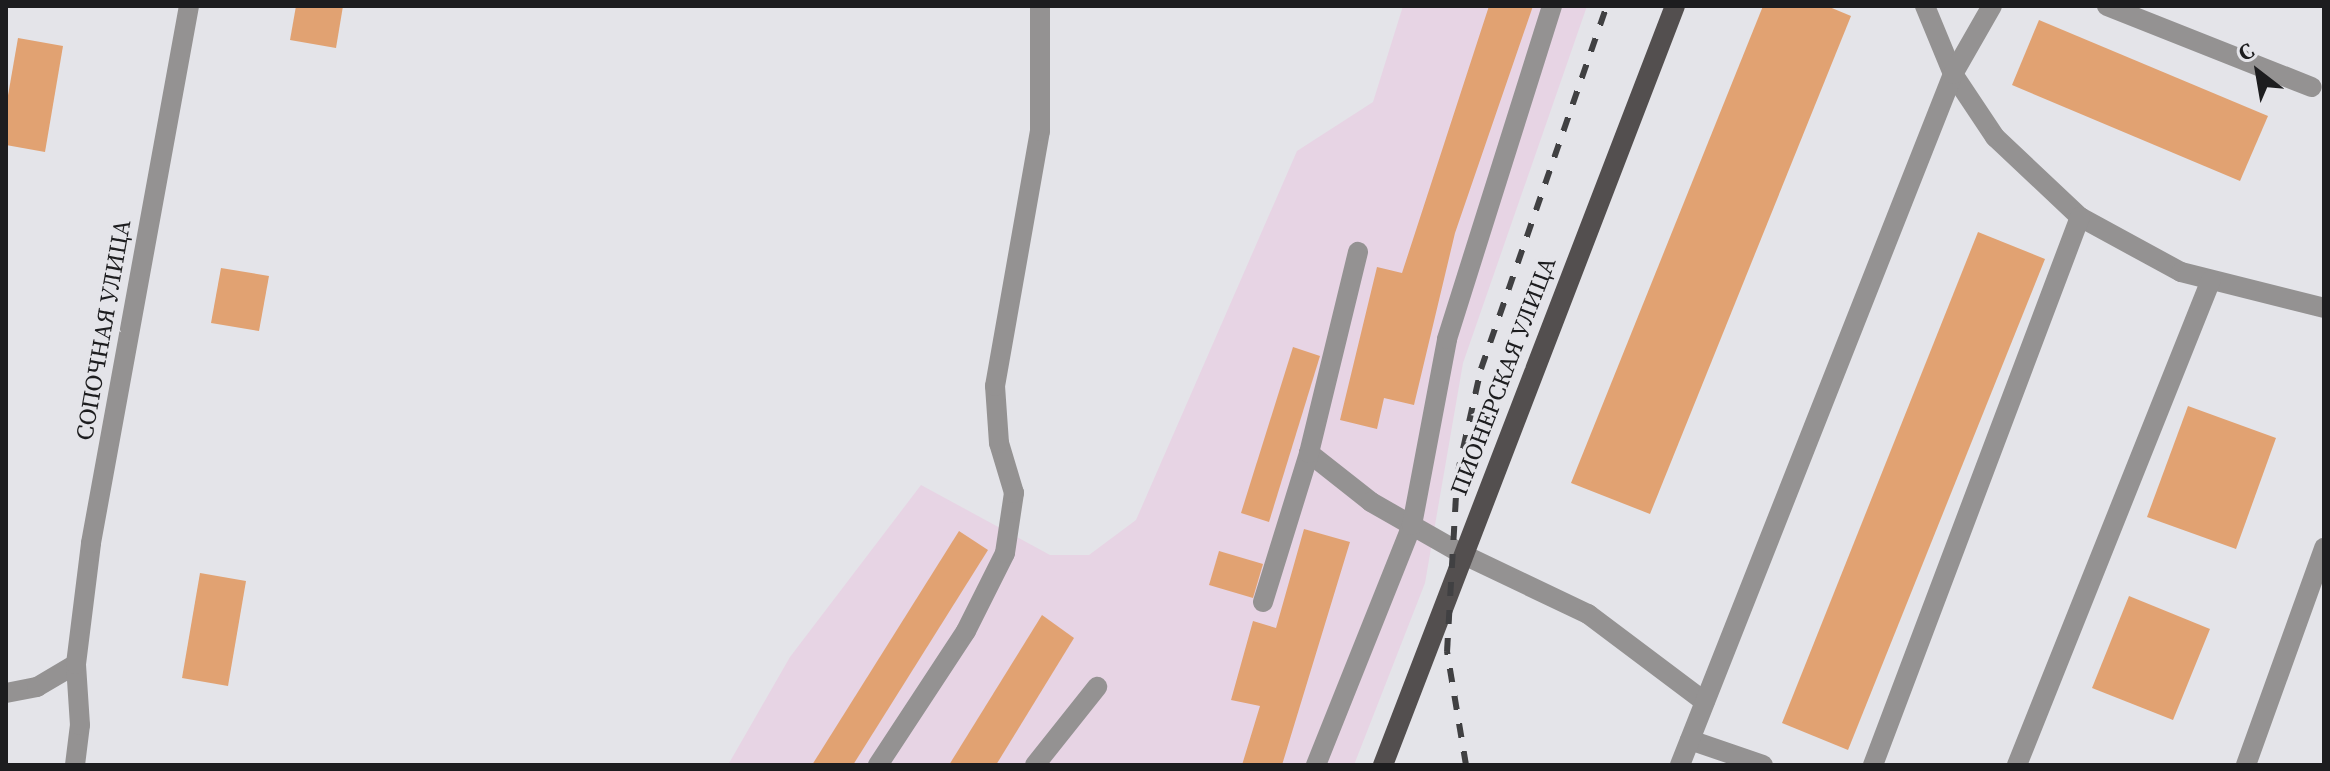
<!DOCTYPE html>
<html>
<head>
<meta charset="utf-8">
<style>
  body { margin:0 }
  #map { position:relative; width:2330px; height:771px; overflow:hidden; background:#e4e4e9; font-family:"Source Serif 4",serif }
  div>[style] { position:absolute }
  .industrial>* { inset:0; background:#e7d4e4 }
  .building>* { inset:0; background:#e1a272 }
  .minor>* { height:20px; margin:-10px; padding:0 10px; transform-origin:10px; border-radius:10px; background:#949292 }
  .major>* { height:20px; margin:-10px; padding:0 10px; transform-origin:10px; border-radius:10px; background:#534f4f }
  .rail>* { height:6px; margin-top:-3px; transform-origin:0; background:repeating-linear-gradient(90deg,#404042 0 14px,transparent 0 28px) }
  span { translate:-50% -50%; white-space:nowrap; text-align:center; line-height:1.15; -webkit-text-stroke:7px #e4e4e9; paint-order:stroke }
  .street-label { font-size:24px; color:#1d1d1f }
  .frame { position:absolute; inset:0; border:8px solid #1d1d1f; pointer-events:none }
  .north { position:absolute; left:2218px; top:32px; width:80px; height:80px; -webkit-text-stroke:6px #e4e4e9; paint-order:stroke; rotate:329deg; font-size:22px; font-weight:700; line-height:32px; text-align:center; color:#1d1d1f }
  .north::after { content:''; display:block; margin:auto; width:28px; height:36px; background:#1d1d1f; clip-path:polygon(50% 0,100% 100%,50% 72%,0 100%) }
</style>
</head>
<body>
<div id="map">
  <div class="industrial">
    <div style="clip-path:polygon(1403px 6px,1587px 6px,1463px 363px,1425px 583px,1354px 765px,728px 765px,790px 657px,921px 485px,1050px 555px,1089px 555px,1136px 520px,1297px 151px,1373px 102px)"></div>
  </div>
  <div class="building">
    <div style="clip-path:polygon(296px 6px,343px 6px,336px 48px,290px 40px)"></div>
    <div style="clip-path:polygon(1489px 6px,1533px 6px,1455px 233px,1414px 405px,1384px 398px,1377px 429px,1340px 420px,1377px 267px,1402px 273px)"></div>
    <div style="clip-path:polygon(1763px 6px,1827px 6px,1851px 16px,1650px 514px,1571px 483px)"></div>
    <div style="clip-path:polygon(2039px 20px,2268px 116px,2240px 181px,2012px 85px)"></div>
    <div style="clip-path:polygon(18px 38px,63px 46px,45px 152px,6px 145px,6px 107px)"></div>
    <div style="clip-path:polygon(1978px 232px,2045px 259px,1848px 750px,1782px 723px)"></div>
    <div style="clip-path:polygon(221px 268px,269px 276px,259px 331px,211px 323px)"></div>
    <div style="clip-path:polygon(1293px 347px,1320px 356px,1269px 522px,1241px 513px)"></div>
    <div style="clip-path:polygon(2188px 406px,2276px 438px,2236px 549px,2147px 517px)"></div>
    <div style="clip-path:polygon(1304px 529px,1350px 542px,1282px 765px,1242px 765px,1260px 706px,1231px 700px,1253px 621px,1276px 628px)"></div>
    <div style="clip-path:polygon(959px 531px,988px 550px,853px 765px,812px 765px)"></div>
    <div style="clip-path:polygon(1219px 551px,1263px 564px,1253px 598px,1209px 585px)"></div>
    <div style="clip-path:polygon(200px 573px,246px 581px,228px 686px,182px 678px)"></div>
    <div style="clip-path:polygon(2129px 596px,2210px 629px,2173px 720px,2092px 688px)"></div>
    <div style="clip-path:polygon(1042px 615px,1074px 638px,996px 765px,949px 765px)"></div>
  </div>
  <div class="minor">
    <div style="left:1925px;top:6px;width:74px;rotate:67.6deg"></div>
    <div style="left:1953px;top:74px;width:76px;rotate:56.3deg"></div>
    <div style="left:1995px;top:137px;width:117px;rotate:43.3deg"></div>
    <div style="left:2080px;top:217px;width:115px;rotate:28.6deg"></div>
    <div style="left:2181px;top:272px;width:147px;rotate:14.1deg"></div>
    <div style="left:2107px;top:6px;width:220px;rotate:21.6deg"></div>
    <div style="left:1309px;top:453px;width:79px;rotate:38.3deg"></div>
    <div style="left:1371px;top:502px;width:105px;rotate:29.7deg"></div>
    <div style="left:1462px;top:554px;width:140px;rotate:25.5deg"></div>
    <div style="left:1588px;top:614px;width:146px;rotate:36.9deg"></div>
    <div style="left:1263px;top:602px;width:156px;rotate:-72.8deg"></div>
    <div style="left:1309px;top:453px;width:207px;rotate:-76.3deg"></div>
    <div style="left:6px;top:693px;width:32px;rotate:-11deg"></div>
    <div style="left:37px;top:687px;width:45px;rotate:-30.5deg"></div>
    <div style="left:1690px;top:740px;width:77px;rotate:18.9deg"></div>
    <div style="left:75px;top:765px;width:40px;rotate:-82.9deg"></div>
    <div style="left:80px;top:725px;width:61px;rotate:-93.8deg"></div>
    <div style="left:76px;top:664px;width:122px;rotate:-82.9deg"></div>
    <div style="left:91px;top:543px;width:546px;rotate:-79.66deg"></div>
    <div style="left:878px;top:765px;width:160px;rotate:-56.7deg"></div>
    <div style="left:966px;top:631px;width:87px;rotate:-63.4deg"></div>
    <div style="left:1005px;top:553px;width:61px;rotate:-81.5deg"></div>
    <div style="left:1014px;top:493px;width:52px;rotate:-106.7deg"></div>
    <div style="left:999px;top:443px;width:57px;rotate:-94deg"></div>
    <div style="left:995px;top:386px;width:259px;rotate:-80deg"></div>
    <div style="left:1040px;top:131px;width:125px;rotate:-90deg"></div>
    <div style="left:1035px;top:765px;width:100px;rotate:-51.5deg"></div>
    <div style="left:1316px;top:765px;width:258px;rotate:-68.2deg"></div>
    <div style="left:1412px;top:525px;width:189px;rotate:-79.3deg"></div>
    <div style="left:1447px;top:339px;width:349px;rotate:-72.5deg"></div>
    <div style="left:1680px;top:765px;width:743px;rotate:-68.44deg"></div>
    <div style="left:1953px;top:74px;width:78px;rotate:-60.2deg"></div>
    <div style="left:1873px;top:765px;width:586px;rotate:-69.31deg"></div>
    <div style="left:2017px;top:765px;width:522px;rotate:-68.2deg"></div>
    <div style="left:2246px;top:765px;width:231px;rotate:-70.2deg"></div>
  </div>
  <div class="major">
    <div style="left:1383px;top:765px;width:813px;rotate:-68.96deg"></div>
  </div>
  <div class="rail">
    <div style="left:1466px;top:765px;width:115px;rotate:-99.5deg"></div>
    <div style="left:1447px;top:652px;width:176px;rotate:-86.7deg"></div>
    <div style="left:1457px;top:476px;width:110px;rotate:-77.4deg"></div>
    <div style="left:1481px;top:369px;width:384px;rotate:-70.9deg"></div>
  </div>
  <div class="street-label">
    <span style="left:103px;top:330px;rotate:-80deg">СОПОЧНАЯ УЛИЦА</span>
    <span style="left:1503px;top:376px;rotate:-69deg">ПИОНЕРСКАЯ УЛИЦА</span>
  </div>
  <div class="frame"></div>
  <div class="north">С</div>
</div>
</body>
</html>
